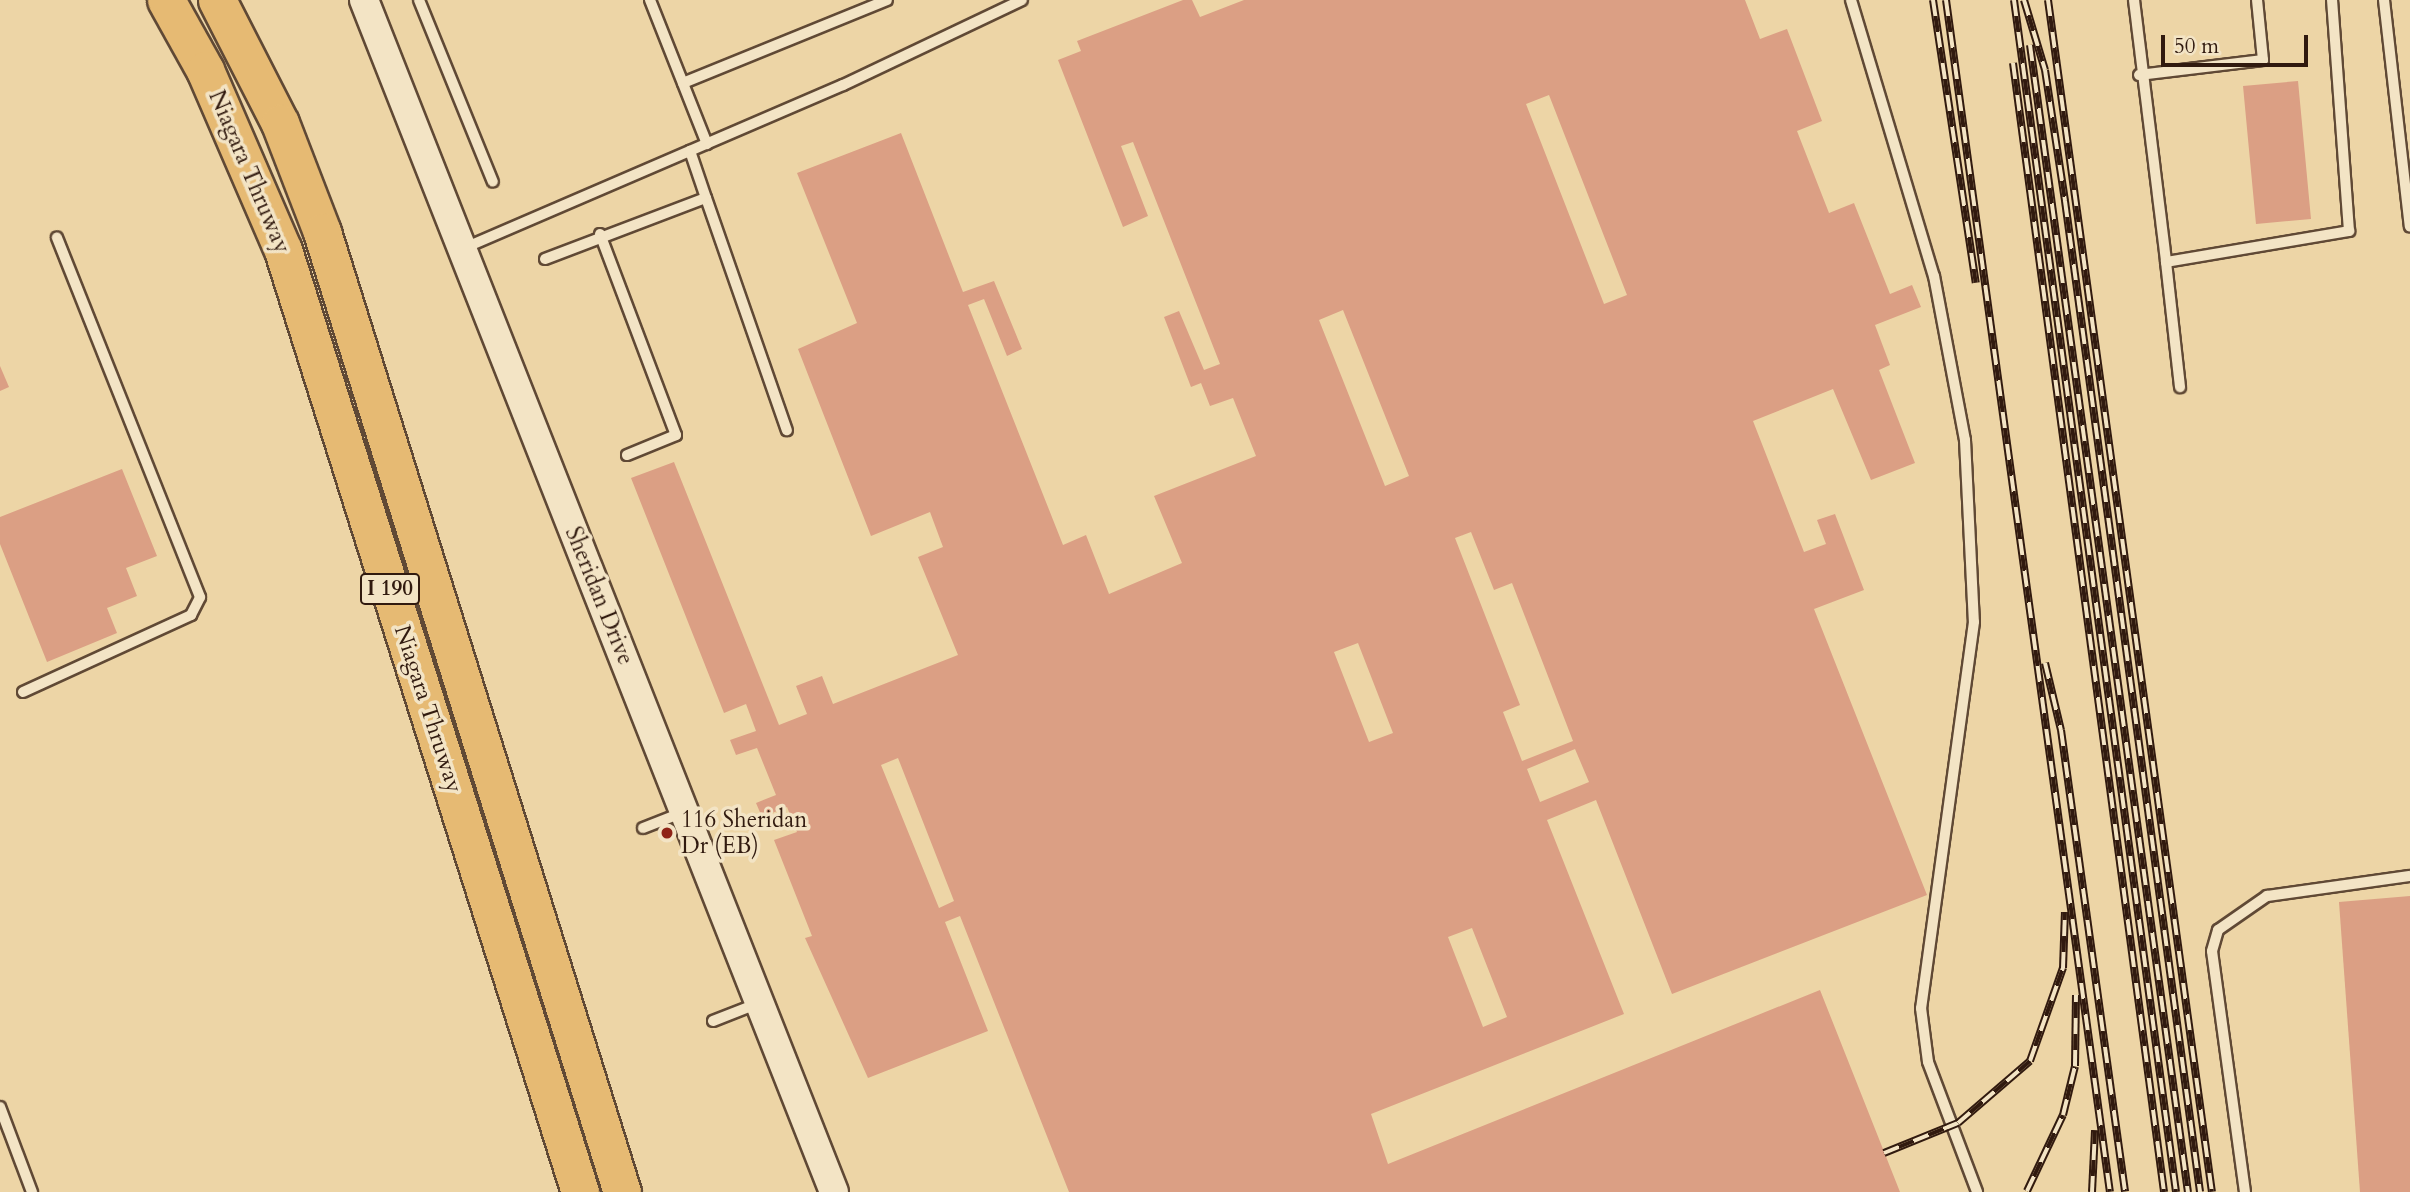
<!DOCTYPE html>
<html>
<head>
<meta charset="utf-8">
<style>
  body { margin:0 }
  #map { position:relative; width:2410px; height:1192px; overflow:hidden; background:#edd5a6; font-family:Cardo,serif }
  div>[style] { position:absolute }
  .building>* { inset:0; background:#db9f84 }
  .roads { filter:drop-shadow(2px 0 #604935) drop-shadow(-2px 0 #604935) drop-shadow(0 2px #604935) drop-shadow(0 -2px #604935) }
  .service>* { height:10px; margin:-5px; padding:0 5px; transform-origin:5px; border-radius:5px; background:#f3e4c5 }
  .secondary>* { height:28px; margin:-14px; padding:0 14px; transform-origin:14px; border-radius:14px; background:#f3e4c5 }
  .motorway>* { height:37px; margin:-18.5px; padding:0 18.5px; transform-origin:18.5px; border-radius:18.5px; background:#e6ba73 }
  .rail>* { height:8px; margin-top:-4px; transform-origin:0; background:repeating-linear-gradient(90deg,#f3e4c5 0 16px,#311a0f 0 32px); box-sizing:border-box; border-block:2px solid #311a0f }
  .dots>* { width:19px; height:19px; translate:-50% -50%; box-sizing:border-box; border:4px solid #f3e4c5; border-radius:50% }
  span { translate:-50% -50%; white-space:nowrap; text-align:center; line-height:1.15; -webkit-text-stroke:7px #f3e4c5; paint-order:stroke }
  .shield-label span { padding:2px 5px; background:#f3e4c5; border:2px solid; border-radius:5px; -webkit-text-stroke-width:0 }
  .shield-label { font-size:21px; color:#311a0f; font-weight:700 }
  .street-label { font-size:23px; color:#311a0f }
  .poi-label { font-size:23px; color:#311a0f }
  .left { translate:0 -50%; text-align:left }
  .scale { position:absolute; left:2161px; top:35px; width:147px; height:32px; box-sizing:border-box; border:4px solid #311a0f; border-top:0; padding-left:9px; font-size:21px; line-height:24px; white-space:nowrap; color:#311a0f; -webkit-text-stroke:5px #f3e4c5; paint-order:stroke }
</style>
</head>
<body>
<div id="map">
  <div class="building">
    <div style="clip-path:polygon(evenodd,1183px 0,1192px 0,1200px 17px,1244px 0,1745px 0,1760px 39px,1787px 29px,1822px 121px,1797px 131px,1829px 213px,1854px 203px,1890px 294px,1912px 285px,1921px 307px,1875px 325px,1890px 365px,1879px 370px,1915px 463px,1871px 480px,1833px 389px,1753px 421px,1804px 552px,1826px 544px,1817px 520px,1835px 514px,1864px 590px,1814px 609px,1927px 895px,1672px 994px,1596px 800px,1547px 820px,1624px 1014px,1371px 1114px,1388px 1164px,1820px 990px,1900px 1192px,1069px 1192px,960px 916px,945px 922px,988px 1031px,868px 1078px,805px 938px,812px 936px,774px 840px,797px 832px,787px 807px,762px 817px,756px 803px,776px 795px,757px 748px,736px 755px,730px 740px,756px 731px,746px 704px,724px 713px,631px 478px,674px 462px,779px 725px,807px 714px,796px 686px,822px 676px,833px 704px,958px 655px,918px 557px,943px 547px,930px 512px,871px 536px,798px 349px,857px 323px,797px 173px,901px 133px,963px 292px,994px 281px,1022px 349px,1007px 356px,984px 299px,968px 305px,1063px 545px,1086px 535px,1109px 594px,1182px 563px,1154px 496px,1256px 456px,1233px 398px,1210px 406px,1201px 383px,1191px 387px,1164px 317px,1179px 311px,1204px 370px,1220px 364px,1133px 142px,1121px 146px,1148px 216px,1123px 227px,1058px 60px,1081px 51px,1077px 41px,1183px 0,1549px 95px,1627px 295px,1604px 304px,1526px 104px,1549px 95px,1183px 0,1343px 310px,1409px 476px,1385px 486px,1319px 320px,1343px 310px,1183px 0,1471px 532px,1494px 590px,1512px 583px,1573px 741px,1522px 761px,1503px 712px,1520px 705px,1455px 538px,1471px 532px,1183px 0,1358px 643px,1393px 733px,1369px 742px,1334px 652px,1358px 643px,1183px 0,1575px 749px,1589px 782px,1540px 802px,1527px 769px,1575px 749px,1183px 0,898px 758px,954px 901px,939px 908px,881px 765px,898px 758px,1183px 0,1472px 928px,1507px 1017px,1483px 1027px,1448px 937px,1472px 928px)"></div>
    <div style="clip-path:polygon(2298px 81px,2311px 219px,2256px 224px,2243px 86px)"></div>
    <div style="clip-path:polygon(0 366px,9px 387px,0 391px)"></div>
    <div style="clip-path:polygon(122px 469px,157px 556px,126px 568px,137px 596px,107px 608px,117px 633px,47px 662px,0 544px,0 517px)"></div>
    <div style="clip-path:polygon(2410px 896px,2410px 1192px,2360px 1192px,2339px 902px)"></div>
  </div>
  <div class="roads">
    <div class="service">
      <div style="left:419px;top:0;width:196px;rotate:67.9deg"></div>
      <div style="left:650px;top:0;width:155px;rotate:68.4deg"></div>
      <div style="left:1851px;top:0;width:288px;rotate:73.3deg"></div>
      <div style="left:1934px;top:276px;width:167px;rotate:79.3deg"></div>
      <div style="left:1965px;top:440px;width:182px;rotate:87.2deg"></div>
      <div style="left:1974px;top:622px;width:390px;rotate:97.8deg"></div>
      <div style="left:1921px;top:1008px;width:54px;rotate:82.6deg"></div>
      <div style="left:1928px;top:1062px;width:139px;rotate:69.3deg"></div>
      <div style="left:2134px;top:0;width:264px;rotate:83deg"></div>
      <div style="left:2166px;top:262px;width:186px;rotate:-9.6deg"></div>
      <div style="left:2349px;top:231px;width:232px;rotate:-94.2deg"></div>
      <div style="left:2384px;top:0;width:228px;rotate:83.5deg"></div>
      <div style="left:2139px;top:75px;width:125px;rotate:-6.9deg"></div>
      <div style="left:2263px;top:60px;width:60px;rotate:-95.7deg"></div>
      <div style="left:683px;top:83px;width:220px;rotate:-22.1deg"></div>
      <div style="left:706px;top:198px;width:246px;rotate:70.8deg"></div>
      <div style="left:600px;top:234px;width:215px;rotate:69.3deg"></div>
      <div style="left:676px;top:435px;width:53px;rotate:157.8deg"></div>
      <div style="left:462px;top:249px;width:415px;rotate:-23.3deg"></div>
      <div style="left:843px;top:85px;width:198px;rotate:-25.4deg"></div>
      <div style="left:545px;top:259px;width:172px;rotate:-20.8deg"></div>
      <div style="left:706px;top:198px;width:50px;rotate:-108.8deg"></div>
      <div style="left:2166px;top:262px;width:126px;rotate:83.6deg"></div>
      <div style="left:23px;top:692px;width:185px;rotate:-24.6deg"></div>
      <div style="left:191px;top:615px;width:20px;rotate:-63deg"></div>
      <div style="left:200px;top:597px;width:387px;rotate:-111.7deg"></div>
      <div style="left:643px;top:828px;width:44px;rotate:-21.3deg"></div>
      <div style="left:713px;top:1021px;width:49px;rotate:-21.4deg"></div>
      <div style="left:0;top:1107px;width:91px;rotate:69.4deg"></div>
      <div style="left:2245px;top:1192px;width:243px;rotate:-97.8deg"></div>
      <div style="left:2212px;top:951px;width:22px;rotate:-74deg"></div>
      <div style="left:2218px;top:930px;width:60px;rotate:-34.8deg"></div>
      <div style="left:2267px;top:896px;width:144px;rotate:-8deg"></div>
    </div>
    <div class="secondary">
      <div style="left:364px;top:0;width:1281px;rotate:68.48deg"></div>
    </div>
    <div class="motorway">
      <div style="left:166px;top:0;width:80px;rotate:60.9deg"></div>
      <div style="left:205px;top:70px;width:196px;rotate:66.6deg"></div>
      <div style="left:283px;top:250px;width:988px;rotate:72.5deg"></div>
      <div style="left:217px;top:0;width:138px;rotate:62.9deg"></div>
      <div style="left:280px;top:123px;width:117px;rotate:68.9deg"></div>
      <div style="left:322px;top:232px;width:1006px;rotate:72.65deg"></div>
    </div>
  </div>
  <div class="rail">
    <div style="left:1933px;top:0;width:286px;rotate:81.4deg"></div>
    <div style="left:1946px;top:0;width:1203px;rotate:82.17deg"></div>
    <div style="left:2014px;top:0;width:1203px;rotate:82.26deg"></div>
    <div style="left:2024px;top:0;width:73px;rotate:73.3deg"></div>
    <div style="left:2045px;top:70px;width:133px;rotate:81.3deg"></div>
    <div style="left:2065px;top:201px;width:1000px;rotate:82.24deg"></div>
    <div style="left:2048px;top:0;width:1203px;rotate:82.17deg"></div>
    <div style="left:2030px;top:45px;width:1158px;rotate:82.16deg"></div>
    <div style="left:2013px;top:63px;width:1139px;rotate:82.38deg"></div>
    <div style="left:2045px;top:663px;width:69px;rotate:76.6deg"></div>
    <div style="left:2061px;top:730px;width:466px;rotate:82.1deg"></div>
    <div style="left:1884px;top:1153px;width:80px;rotate:-22.1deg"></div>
    <div style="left:1958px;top:1123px;width:95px;rotate:-40.7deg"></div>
    <div style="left:2030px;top:1061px;width:99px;rotate:-70.5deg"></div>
    <div style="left:2063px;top:968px;width:56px;rotate:-88deg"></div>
    <div style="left:2027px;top:1191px;width:84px;rotate:-64.7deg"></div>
    <div style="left:2063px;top:1115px;width:50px;rotate:-76.2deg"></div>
    <div style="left:2075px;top:1066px;width:71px;rotate:-89.2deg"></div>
    <div style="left:2092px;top:1192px;width:62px;rotate:-87.2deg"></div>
  </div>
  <div class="dots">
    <div style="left:667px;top:833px;background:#8f2418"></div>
  </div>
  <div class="shield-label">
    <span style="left:390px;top:589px">I 190</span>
  </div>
  <div class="street-label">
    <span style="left:249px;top:172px;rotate:67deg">Niagara Thruway</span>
    <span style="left:599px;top:596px;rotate:68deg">Sheridan Drive</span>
    <span style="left:428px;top:709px;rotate:72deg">Niagara Thruway</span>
  </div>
  <div class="poi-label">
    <span class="left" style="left:681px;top:833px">116 Sheridan<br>Dr (EB)</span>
  </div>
  <div class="scale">50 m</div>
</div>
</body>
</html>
